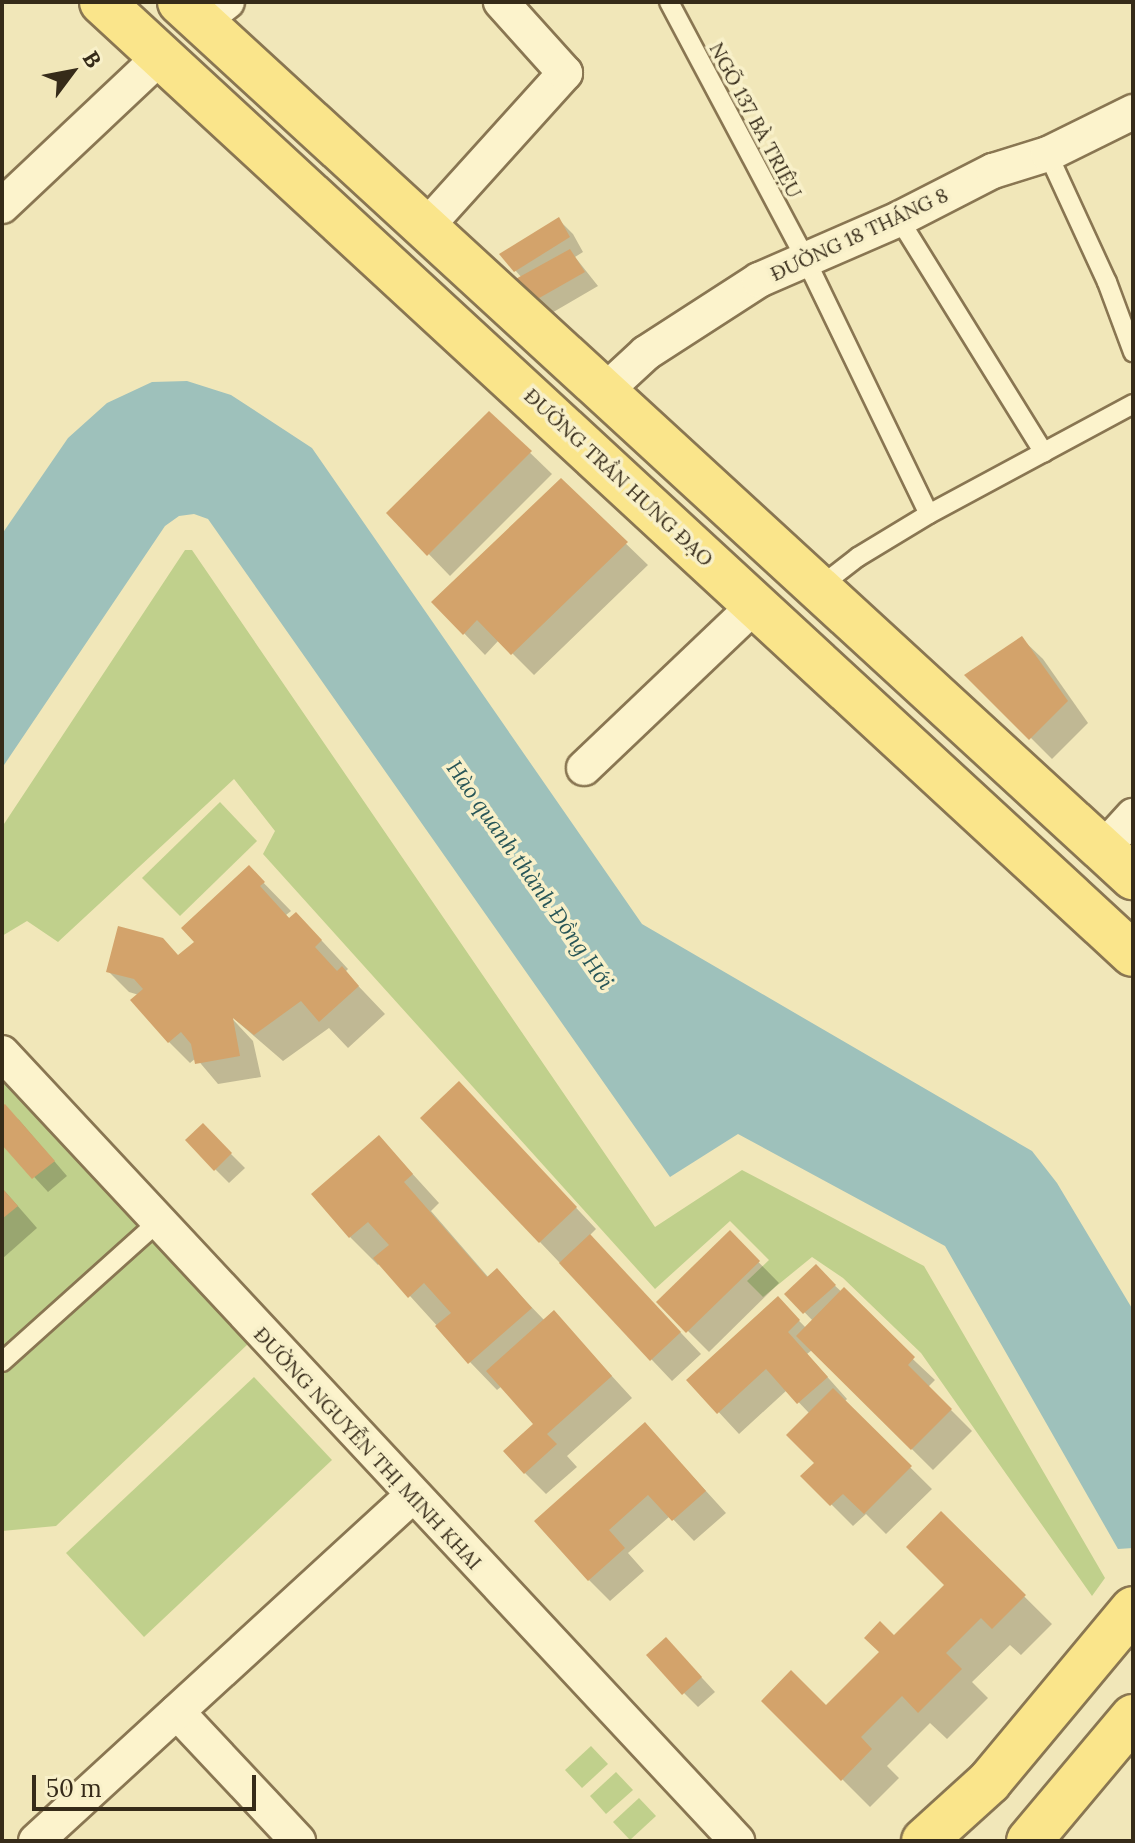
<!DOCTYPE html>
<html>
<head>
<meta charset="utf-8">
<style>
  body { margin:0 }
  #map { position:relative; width:1135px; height:1843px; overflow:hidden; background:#f1e7b9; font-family:Lora,serif }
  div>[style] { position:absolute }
  .green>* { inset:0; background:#c0d08c }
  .water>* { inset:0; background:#9ec1bb }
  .shadow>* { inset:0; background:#0003 }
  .building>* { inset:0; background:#d3a36b }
  .roads { filter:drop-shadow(2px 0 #897652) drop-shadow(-2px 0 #897652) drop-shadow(0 2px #897652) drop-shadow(0 -2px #897652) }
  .lane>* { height:18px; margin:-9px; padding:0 9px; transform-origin:9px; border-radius:9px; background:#fcf3cc }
  .street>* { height:34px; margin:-17px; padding:0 17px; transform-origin:17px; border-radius:17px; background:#fcf3cc }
  .primary>* { height:44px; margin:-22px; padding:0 22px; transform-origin:22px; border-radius:22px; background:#fae58b }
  span { translate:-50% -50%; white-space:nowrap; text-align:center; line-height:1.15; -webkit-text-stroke:7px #f8f0c9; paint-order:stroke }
  .street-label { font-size:20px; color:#362b19 }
  .water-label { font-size:22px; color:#275557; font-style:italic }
  .frame { position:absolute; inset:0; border:4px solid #362b19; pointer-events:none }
  .north { position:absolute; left:32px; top:32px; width:80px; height:80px; -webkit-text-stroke:6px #f8f0c9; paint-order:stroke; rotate:58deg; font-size:22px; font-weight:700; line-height:32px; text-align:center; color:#362b19 }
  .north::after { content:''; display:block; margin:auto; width:28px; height:36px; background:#362b19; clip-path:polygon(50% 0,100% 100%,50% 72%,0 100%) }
  .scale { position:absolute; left:32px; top:1775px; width:224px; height:36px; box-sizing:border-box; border:4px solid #362b19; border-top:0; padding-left:10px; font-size:24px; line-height:28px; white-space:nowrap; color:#362b19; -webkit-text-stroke:6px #f8f0c9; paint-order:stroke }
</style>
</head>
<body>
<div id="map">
  <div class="green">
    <div style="clip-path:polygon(185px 550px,192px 550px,655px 1227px,742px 1170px,924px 1266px,1105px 1578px,1092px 1596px,921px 1353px,843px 1278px,812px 1257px,763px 1297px,747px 1281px,769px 1260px,730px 1221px,655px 1289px,263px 854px,275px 831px,234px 779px,58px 942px,27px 921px,2px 936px,2px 827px)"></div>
    <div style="clip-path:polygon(220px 802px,257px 841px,180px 916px,142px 878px)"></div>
    <div style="clip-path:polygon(2px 1075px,248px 1344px,56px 1526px,2px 1531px)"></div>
    <div style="clip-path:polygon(254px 1377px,332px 1460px,144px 1637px,66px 1553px)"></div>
    <div style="clip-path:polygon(591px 1746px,608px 1764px,582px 1788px,565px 1770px)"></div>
    <div style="clip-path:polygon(616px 1772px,633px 1790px,606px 1814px,590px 1796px)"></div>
    <div style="clip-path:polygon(639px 1798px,656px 1816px,630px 1840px,613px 1822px)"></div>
  </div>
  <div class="water">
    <div style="clip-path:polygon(187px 381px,231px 395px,312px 448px,642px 924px,1032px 1151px,1057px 1183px,1133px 1310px,1133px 1548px,1118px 1549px,945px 1246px,738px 1134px,670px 1177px,208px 519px,194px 514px,179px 516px,165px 526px,2px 768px,2px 534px,68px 438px,107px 403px,152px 382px)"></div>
  </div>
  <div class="shadow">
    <div style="clip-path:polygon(559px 220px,573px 234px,583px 252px,575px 257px,598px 286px,550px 314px,516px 282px,522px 278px,515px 270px)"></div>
    <div style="clip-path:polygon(490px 414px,552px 474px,450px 576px,389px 513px)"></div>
    <div style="clip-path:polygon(561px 481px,648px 565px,534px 675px,499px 640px,485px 655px,434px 602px)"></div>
    <div style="clip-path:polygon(1021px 638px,1043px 659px,1088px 723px,1052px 759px,968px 675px)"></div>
    <div style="clip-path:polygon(249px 868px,291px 911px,286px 915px,290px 919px,296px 915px,323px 942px,348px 969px,345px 972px,385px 1014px,348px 1048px,329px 1028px,283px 1061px,224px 1010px,253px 1041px,261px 1077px,218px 1084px,196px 1058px,190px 1063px,169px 1042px,139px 995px,129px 992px,108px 971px,179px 957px,194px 945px)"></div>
    <div style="clip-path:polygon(480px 1105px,596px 1229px,589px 1236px,701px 1354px,672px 1381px,540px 1242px)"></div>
    <div style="clip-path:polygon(2px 1109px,19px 1120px,67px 1176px,48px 1192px,2px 1142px)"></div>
    <div style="clip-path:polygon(203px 1126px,245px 1168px,229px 1183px,215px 1169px)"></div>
    <div style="clip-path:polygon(379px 1137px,439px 1203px,431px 1211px,489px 1278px,497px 1271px,545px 1321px,554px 1313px,632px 1398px,567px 1456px,577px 1467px,546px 1494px,525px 1473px,536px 1424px,502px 1386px,497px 1390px,470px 1362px,380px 1263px,378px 1265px,350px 1237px)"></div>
    <div style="clip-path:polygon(2px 1188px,37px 1228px,2px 1259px)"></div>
    <div style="clip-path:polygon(730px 1233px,779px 1283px,709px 1352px,659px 1302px)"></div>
    <div style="clip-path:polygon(830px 1281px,935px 1380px,928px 1387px,972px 1431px,933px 1470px,812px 1350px,807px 1354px,847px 1399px,844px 1402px,932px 1489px,886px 1534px,866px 1514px,853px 1526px,803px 1476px,816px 1463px,810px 1414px,787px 1390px,739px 1434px,689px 1380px,778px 1299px,806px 1328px,813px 1321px,787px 1294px)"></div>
    <div style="clip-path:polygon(645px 1424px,726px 1513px,694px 1541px,670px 1516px,628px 1553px,644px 1571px,610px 1601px,589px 1580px)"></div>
    <div style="clip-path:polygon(941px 1514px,1052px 1624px,1021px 1655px,1010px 1645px,972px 1682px,988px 1698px,947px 1739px,930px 1723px,887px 1766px,899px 1778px,870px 1807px,764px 1701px,826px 1707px,947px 1585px)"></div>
    <div style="clip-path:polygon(680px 1654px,715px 1692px,698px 1707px,684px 1693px)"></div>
  </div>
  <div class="building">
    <div style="clip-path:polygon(559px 217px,570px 237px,514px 272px,499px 254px)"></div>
    <div style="clip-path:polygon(570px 249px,585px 272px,534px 301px,512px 281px)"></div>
    <div style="clip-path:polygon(489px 411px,532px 451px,427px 556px,386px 513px)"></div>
    <div style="clip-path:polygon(561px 478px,628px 542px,511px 655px,477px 620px,463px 635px,431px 602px)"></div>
    <div style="clip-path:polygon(1022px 636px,1068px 701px,1029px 740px,964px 675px)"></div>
    <div style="clip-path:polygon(249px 865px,265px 882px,260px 886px,289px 918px,296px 912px,322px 940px,315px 947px,337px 971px,342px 966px,359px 986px,319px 1022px,301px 1001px,254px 1035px,233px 1018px,240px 1056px,195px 1064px,191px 1044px,181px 1032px,168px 1043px,130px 1000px,143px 989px,134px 979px,106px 972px,118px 926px,163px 938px,178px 955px,194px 942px,181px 928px)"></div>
    <div style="clip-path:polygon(459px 1081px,577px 1207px,539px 1243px,420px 1118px)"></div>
    <div style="clip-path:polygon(5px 1104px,55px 1161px,32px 1179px,2px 1145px,2px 1106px)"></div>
    <div style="clip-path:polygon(203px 1123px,232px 1153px,214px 1171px,185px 1140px)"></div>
    <div style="clip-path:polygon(379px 1135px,413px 1174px,404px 1182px,487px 1277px,497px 1268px,532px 1308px,468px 1364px,435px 1326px,451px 1313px,424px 1283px,408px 1298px,373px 1258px,389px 1245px,368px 1222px,349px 1238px,311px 1194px)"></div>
    <div style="clip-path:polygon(2px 1188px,18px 1206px,2px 1219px)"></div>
    <div style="clip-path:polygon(730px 1230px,760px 1261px,686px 1333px,656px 1302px)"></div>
    <div style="clip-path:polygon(590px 1234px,681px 1332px,650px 1361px,559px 1263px)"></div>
    <div style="clip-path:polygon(816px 1264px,836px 1285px,803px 1314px,784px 1294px)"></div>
    <div style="clip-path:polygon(844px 1287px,915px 1357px,908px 1365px,952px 1409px,911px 1450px,796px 1336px)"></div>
    <div style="clip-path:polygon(778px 1296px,800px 1320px,788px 1332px,828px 1377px,797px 1404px,766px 1369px,717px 1414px,686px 1380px)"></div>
    <div style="clip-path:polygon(554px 1310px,612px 1376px,547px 1434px,557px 1444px,524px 1474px,503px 1451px,533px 1424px,486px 1371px)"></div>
    <div style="clip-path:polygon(833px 1388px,912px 1466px,864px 1514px,843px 1494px,830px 1506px,800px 1476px,814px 1463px,786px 1435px)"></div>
    <div style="clip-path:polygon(645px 1422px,706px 1491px,672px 1521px,648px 1495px,609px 1530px,625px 1548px,588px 1581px,534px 1521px)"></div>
    <div style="clip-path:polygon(941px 1511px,1026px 1595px,992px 1629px,981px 1618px,946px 1653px,962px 1669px,918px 1713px,902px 1696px,861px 1737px,872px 1749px,841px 1781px,761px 1701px,791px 1670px,826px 1705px,879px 1652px,864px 1638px,880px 1621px,894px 1635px,944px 1585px,906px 1547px)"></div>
    <div style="clip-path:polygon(666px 1637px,702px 1677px,682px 1695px,646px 1655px)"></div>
  </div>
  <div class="roads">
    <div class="lane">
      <div style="left:669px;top:2px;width:290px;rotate:62deg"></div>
      <div style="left:805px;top:258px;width:284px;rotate:64.2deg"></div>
      <div style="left:1048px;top:154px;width:141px;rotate:65.3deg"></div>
      <div style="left:1107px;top:282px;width:75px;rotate:69.6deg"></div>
      <div style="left:899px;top:219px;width:275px;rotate:58.2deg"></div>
      <div style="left:818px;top:588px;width:51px;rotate:-37.8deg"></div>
      <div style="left:858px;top:557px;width:83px;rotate:-31.2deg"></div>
      <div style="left:929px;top:514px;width:232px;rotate:-28.3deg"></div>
      <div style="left:2px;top:1362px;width:210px;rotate:-41.9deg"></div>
    </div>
    <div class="street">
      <div style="left:201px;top:22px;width:33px;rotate:-38deg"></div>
      <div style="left:2px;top:206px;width:219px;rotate:-43.3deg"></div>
      <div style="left:425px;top:228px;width:209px;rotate:-47.9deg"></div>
      <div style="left:565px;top:73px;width:96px;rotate:-132deg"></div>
      <div style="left:605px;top:391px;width:56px;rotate:-42.8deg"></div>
      <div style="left:646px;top:353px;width:135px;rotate:-32.9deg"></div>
      <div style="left:759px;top:280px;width:153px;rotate:-23.5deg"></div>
      <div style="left:899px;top:219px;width:106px;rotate:-27.1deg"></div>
      <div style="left:993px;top:171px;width:58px;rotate:-17.2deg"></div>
      <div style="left:1048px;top:154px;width:95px;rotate:-26.3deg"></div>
      <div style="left:584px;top:768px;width:239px;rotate:-43.6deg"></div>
      <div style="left:1103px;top:849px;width:45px;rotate:-47.7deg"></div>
      <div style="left:2px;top:1053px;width:1078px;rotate:46.99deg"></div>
      <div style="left:177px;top:1712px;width:177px;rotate:46.8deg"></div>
      <div style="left:36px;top:1841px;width:510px;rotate:-42.54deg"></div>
    </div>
    <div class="primary">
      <div style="left:102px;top:2px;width:1403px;rotate:42.72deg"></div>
      <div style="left:180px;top:2px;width:1294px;rotate:42.56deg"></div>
      <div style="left:924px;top:1841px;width:88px;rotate:-42.2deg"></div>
      <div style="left:989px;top:1782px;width:225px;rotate:-50.2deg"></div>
      <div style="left:1029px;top:1841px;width:162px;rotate:-50deg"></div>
    </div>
  </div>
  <div class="street-label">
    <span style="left:756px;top:120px;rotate:62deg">NGÕ 137 BÀ TRIỆU</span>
    <span style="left:859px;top:234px;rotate:-25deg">ĐƯỜNG 18 THÁNG 8</span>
    <span style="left:619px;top:477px;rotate:43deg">ĐƯỜNG TRẦN HƯNG ĐẠO</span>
    <span style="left:368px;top:1448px;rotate:47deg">ĐƯỜNG NGUYỄN THỊ MINH KHAI</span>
  </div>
  <div class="water-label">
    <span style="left:530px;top:875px;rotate:55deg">Hào quanh thành Đồng Hới</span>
  </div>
  <div class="frame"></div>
  <div class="north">B</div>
  <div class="scale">50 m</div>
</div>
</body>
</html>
